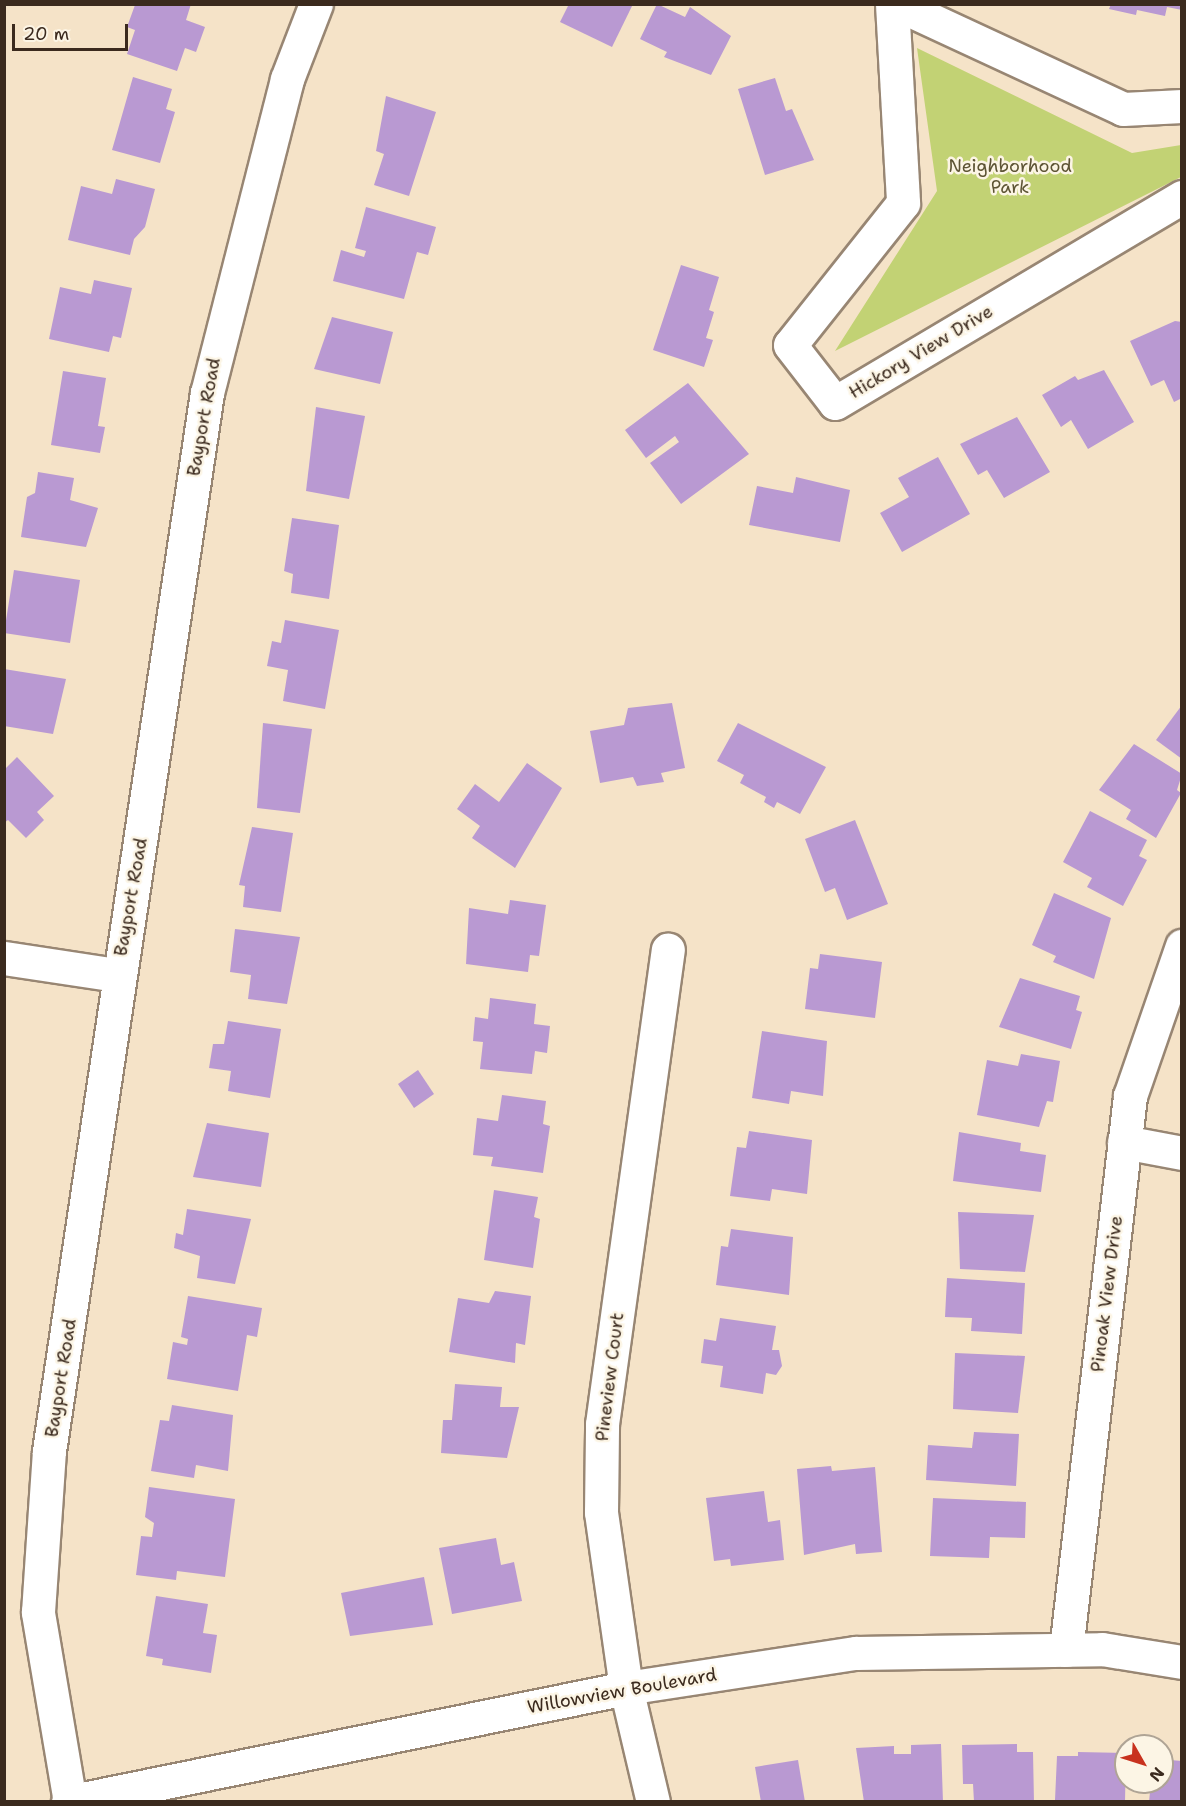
<!DOCTYPE html>
<html>
<head>
<meta charset="utf-8">
<style>
  body { margin:0 }
  #map { position:relative; width:1186px; height:1806px; overflow:hidden; background:#f5e3c8; font-family:"Shantell Sans",sans-serif }
  div>[style] { position:absolute }
  .green>* { inset:0; background:#c2d274 }
  .building>* { inset:0; background:#b999d2 }
  .roads { filter:drop-shadow(2px 0 #988673) drop-shadow(-2px 0 #988673) drop-shadow(0 2px #988673) drop-shadow(0 -2px #988673) }
  .minor>* { height:33px; margin:-16.5px; padding:0 16.5px; transform-origin:16.5px; border-radius:16.5px; background:#fff }
  span { translate:-50% -50%; white-space:nowrap; text-align:center; line-height:1.15; -webkit-text-stroke:5px #fcf5e5; paint-order:stroke }
  .park-label { font-size:18px; color:#5d5434 }
  .street-label { font-size:18px; color:#3b2a1e }
  .frame { position:absolute; inset:0; border:6px solid #3b2a1e; pointer-events:none }
  .north { position:absolute; left:1114px; top:1734px; width:60px; height:60px; box-sizing:border-box; background:#fcf5e5; border:2px solid #afa495; border-radius:50%; rotate:129deg; font-size:16px; font-weight:700; line-height:24px; text-align:center; color:#3b2a1e }
  .north::after { content:''; display:block; margin:auto; width:21px; height:27px; background:#c8321e; clip-path:polygon(50% 0,100% 100%,50% 72%,0 100%) }
  .scale { position:absolute; left:12px; top:24px; width:116px; height:27px; box-sizing:border-box; border:3px solid #3b2a1e; border-top:0; padding-left:8px; font-size:18px; line-height:21px; white-space:nowrap; color:#3b2a1e; -webkit-text-stroke:4px #fcf5e5; paint-order:stroke }
</style>
</head>
<body>
<div id="map">
  <div class="green">
    <div style="clip-path:polygon(917px 48px,1132px 153px,1181px 145px,1181px 177px,835px 351px,937px 191px)"></div>
  </div>
  <div class="building">
    <div style="clip-path:polygon(146px 4px,191px 4px,186px 20px,205px 27px,196px 52px,185px 48px,177px 71px,127px 54px,135px 30px,127px 27px,135px 5px)"></div>
    <div style="clip-path:polygon(569px 4px,633px 4px,612px 47px,560px 22px)"></div>
    <div style="clip-path:polygon(657px 4px,685px 17px,690px 7px,731px 36px,711px 75px,664px 57px,667px 52px,640px 39px)"></div>
    <div style="clip-path:polygon(1111px 4px,1182px 4px,1182px 10px,1167px 7px,1165px 16px,1137px 10px,1136px 15px,1109px 9px)"></div>
    <div style="clip-path:polygon(133px 77px,172px 89px,166px 109px,175px 112px,160px 163px,112px 150px)"></div>
    <div style="clip-path:polygon(775px 78px,786px 111px,792px 109px,814px 160px,765px 175px,738px 89px)"></div>
    <div style="clip-path:polygon(386px 96px,436px 112px,409px 196px,374px 185px,384px 154px,376px 151px)"></div>
    <div style="clip-path:polygon(116px 179px,155px 189px,145px 227px,134px 239px,130px 255px,68px 240px,81px 186px,112px 194px)"></div>
    <div style="clip-path:polygon(366px 207px,436px 227px,428px 255px,417px 252px,404px 299px,333px 281px,341px 250px,364px 257px,366px 251px,355px 248px)"></div>
    <div style="clip-path:polygon(681px 265px,719px 277px,709px 310px,714px 312px,706px 338px,713px 340px,704px 367px,653px 350px)"></div>
    <div style="clip-path:polygon(94px 280px,132px 288px,121px 338px,113px 336px,109px 352px,49px 339px,60px 287px,91px 294px)"></div>
    <div style="clip-path:polygon(332px 317px,393px 332px,380px 384px,314px 369px)"></div>
    <div style="clip-path:polygon(1175px 321px,1182px 322px,1182px 398px,1174px 402px,1164px 380px,1151px 386px,1130px 341px)"></div>
    <div style="clip-path:polygon(1104px 370px,1134px 422px,1088px 449px,1071px 420px,1061px 427px,1042px 395px,1075px 376px,1078px 380px)"></div>
    <div style="clip-path:polygon(63px 371px,106px 378px,98px 426px,105px 427px,100px 453px,51px 445px)"></div>
    <div style="clip-path:polygon(688px 383px,749px 454px,681px 504px,650px 463px,679px 442px,675px 436px,646px 458px,625px 430px)"></div>
    <div style="clip-path:polygon(316px 407px,365px 416px,349px 499px,306px 491px)"></div>
    <div style="clip-path:polygon(1017px 417px,1050px 472px,1004px 498px,987px 470px,978px 475px,960px 444px)"></div>
    <div style="clip-path:polygon(938px 457px,970px 514px,902px 552px,880px 513px,909px 497px,898px 478px)"></div>
    <div style="clip-path:polygon(38px 472px,74px 478px,70px 500px,98px 508px,86px 547px,21px 537px,27px 497px,35px 493px)"></div>
    <div style="clip-path:polygon(796px 477px,850px 490px,840px 542px,749px 525px,757px 486px,793px 493px)"></div>
    <div style="clip-path:polygon(292px 518px,339px 525px,329px 599px,291px 593px,293px 574px,284px 571px)"></div>
    <div style="clip-path:polygon(14px 570px,80px 580px,70px 643px,4px 633px)"></div>
    <div style="clip-path:polygon(285px 620px,339px 630px,325px 709px,283px 701px,288px 670px,267px 666px,272px 641px,281px 643px)"></div>
    <div style="clip-path:polygon(4px 669px,66px 679px,53px 734px,4px 726px)"></div>
    <div style="clip-path:polygon(672px 703px,685px 768px,661px 773px,664px 782px,637px 786px,633px 777px,600px 783px,590px 731px,624px 725px,628px 708px)"></div>
    <div style="clip-path:polygon(1182px 705px,1182px 759px,1156px 740px)"></div>
    <div style="clip-path:polygon(263px 723px,312px 729px,300px 813px,257px 808px)"></div>
    <div style="clip-path:polygon(738px 723px,826px 767px,800px 814px,777px 802px,774px 808px,764px 802px,766px 797px,740px 783px,744px 775px,717px 761px)"></div>
    <div style="clip-path:polygon(1134px 744px,1182px 774px,1177px 790px,1181px 793px,1156px 838px,1126px 819px,1131px 810px,1099px 790px)"></div>
    <div style="clip-path:polygon(17px 757px,54px 796px,37px 812px,44px 820px,26px 838px,8px 820px,4px 823px,4px 770px)"></div>
    <div style="clip-path:polygon(527px 763px,562px 788px,515px 868px,472px 838px,480px 826px,457px 809px,475px 784px,499px 802px)"></div>
    <div style="clip-path:polygon(1090px 811px,1147px 840px,1139px 856px,1147px 860px,1123px 906px,1087px 887px,1092px 878px,1063px 862px)"></div>
    <div style="clip-path:polygon(855px 820px,888px 904px,847px 920px,835px 888px,825px 892px,805px 839px)"></div>
    <div style="clip-path:polygon(252px 827px,293px 833px,281px 912px,243px 907px,245px 886px,239px 885px)"></div>
    <div style="clip-path:polygon(1054px 893px,1111px 918px,1094px 979px,1053px 962px,1056px 956px,1032px 945px)"></div>
    <div style="clip-path:polygon(510px 900px,546px 905px,539px 956px,530px 955px,528px 972px,466px 964px,469px 908px,508px 914px)"></div>
    <div style="clip-path:polygon(235px 929px,300px 937px,287px 1004px,248px 999px,251px 975px,230px 972px)"></div>
    <div style="clip-path:polygon(820px 954px,882px 962px,875px 1018px,805px 1009px,810px 968px,818px 969px)"></div>
    <div style="clip-path:polygon(1020px 978px,1080px 996px,1076px 1010px,1082px 1012px,1071px 1049px,999px 1027px)"></div>
    <div style="clip-path:polygon(490px 998px,536px 1004px,534px 1024px,550px 1026px,547px 1053px,535px 1051px,532px 1074px,480px 1069px,483px 1042px,473px 1041px,475px 1017px,488px 1019px)"></div>
    <div style="clip-path:polygon(228px 1021px,281px 1029px,270px 1098px,228px 1091px,231px 1071px,209px 1068px,213px 1044px,224px 1044px)"></div>
    <div style="clip-path:polygon(762px 1031px,827px 1041px,823px 1096px,791px 1091px,789px 1104px,752px 1098px)"></div>
    <div style="clip-path:polygon(1021px 1054px,1060px 1061px,1053px 1102px,1047px 1101px,1039px 1127px,977px 1115px,987px 1060px,1018px 1066px)"></div>
    <div style="clip-path:polygon(418px 1070px,434px 1094px,414px 1108px,398px 1084px)"></div>
    <div style="clip-path:polygon(502px 1095px,546px 1101px,543px 1124px,550px 1126px,543px 1173px,491px 1166px,493px 1157px,473px 1155px,477px 1118px,498px 1121px)"></div>
    <div style="clip-path:polygon(207px 1123px,269px 1133px,261px 1187px,193px 1177px)"></div>
    <div style="clip-path:polygon(749px 1131px,812px 1140px,807px 1194px,772px 1189px,770px 1201px,730px 1196px,737px 1147px,746px 1148px)"></div>
    <div style="clip-path:polygon(959px 1132px,1021px 1143px,1020px 1151px,1046px 1155px,1041px 1192px,953px 1181px)"></div>
    <div style="clip-path:polygon(494px 1190px,538px 1197px,534px 1217px,540px 1219px,533px 1268px,484px 1260px)"></div>
    <div style="clip-path:polygon(187px 1209px,251px 1219px,235px 1284px,197px 1278px,200px 1256px,174px 1248px,176px 1233px,183px 1235px)"></div>
    <div style="clip-path:polygon(958px 1212px,1034px 1215px,1025px 1272px,960px 1269px)"></div>
    <div style="clip-path:polygon(731px 1229px,793px 1237px,789px 1295px,716px 1285px,721px 1246px,728px 1247px)"></div>
    <div style="clip-path:polygon(947px 1278px,1025px 1283px,1022px 1334px,971px 1331px,972px 1318px,945px 1317px)"></div>
    <div style="clip-path:polygon(495px 1291px,531px 1296px,525px 1345px,516px 1343px,515px 1363px,449px 1352px,458px 1298px,489px 1303px)"></div>
    <div style="clip-path:polygon(188px 1296px,262px 1308px,257px 1337px,247px 1335px,238px 1391px,167px 1379px,173px 1342px,187px 1345px,188px 1339px,181px 1337px)"></div>
    <div style="clip-path:polygon(720px 1318px,776px 1326px,772px 1350px,779px 1350px,782px 1366px,776px 1375px,766px 1373px,763px 1394px,720px 1387px,723px 1366px,701px 1363px,704px 1339px,716px 1341px)"></div>
    <div style="clip-path:polygon(955px 1353px,1025px 1356px,1018px 1413px,953px 1409px)"></div>
    <div style="clip-path:polygon(455px 1384px,502px 1387px,500px 1407px,519px 1407px,507px 1458px,441px 1453px,443px 1420px,452px 1420px)"></div>
    <div style="clip-path:polygon(172px 1405px,233px 1415px,228px 1471px,196px 1465px,194px 1478px,151px 1471px,160px 1420px,169px 1421px)"></div>
    <div style="clip-path:polygon(974px 1432px,1019px 1434px,1016px 1486px,926px 1480px,928px 1445px,972px 1448px)"></div>
    <div style="clip-path:polygon(831px 1466px,832px 1471px,875px 1467px,882px 1552px,856px 1554px,855px 1544px,804px 1555px,797px 1469px)"></div>
    <div style="clip-path:polygon(149px 1487px,235px 1499px,225px 1577px,177px 1571px,176px 1580px,136px 1575px,141px 1536px,152px 1537px,154px 1523px,145px 1517px)"></div>
    <div style="clip-path:polygon(764px 1491px,768px 1522px,780px 1520px,784px 1560px,731px 1566px,730px 1559px,714px 1561px,706px 1498px)"></div>
    <div style="clip-path:polygon(933px 1498px,1026px 1502px,1025px 1538px,990px 1537px,989px 1558px,930px 1556px)"></div>
    <div style="clip-path:polygon(496px 1538px,501px 1565px,514px 1562px,522px 1601px,452px 1614px,439px 1548px)"></div>
    <div style="clip-path:polygon(424px 1577px,433px 1625px,350px 1636px,341px 1593px)"></div>
    <div style="clip-path:polygon(156px 1596px,208px 1604px,203px 1633px,217px 1635px,211px 1673px,162px 1665px,163px 1659px,146px 1656px)"></div>
    <div style="clip-path:polygon(941px 1744px,943px 1802px,864px 1802px,856px 1748px,894px 1746px,894px 1754px,911px 1754px,911px 1745px)"></div>
    <div style="clip-path:polygon(1017px 1744px,1017px 1752px,1033px 1752px,1034px 1802px,974px 1802px,973px 1784px,963px 1784px,962px 1745px)"></div>
    <div style="clip-path:polygon(1078px 1752px,1126px 1753px,1125px 1802px,1055px 1800px,1057px 1756px,1078px 1756px)"></div>
    <div style="clip-path:polygon(798px 1760px,805px 1802px,761px 1802px,755px 1767px)"></div>
    <div style="clip-path:polygon(1170px 1760px,1182px 1761px,1182px 1802px,1149px 1802px,1151px 1782px,1162px 1782px)"></div>
  </div>
  <div class="roads">
    <div class="minor">
      <div style="left:892px;top:4px;width:199px;rotate:86.8deg"></div>
      <div style="left:903px;top:203px;width:181px;rotate:128.5deg"></div>
      <div style="left:790px;top:345px;width:73px;rotate:52.2deg"></div>
      <div style="left:835px;top:403px;width:404px;rotate:-30.7deg"></div>
      <div style="left:897px;top:4px;width:249px;rotate:24.9deg"></div>
      <div style="left:1123px;top:109px;width:59px;rotate:-2.9deg"></div>
      <div style="left:4px;top:958px;width:114px;rotate:8.6deg"></div>
      <div style="left:1124px;top:1142px;width:59px;rotate:10.7deg"></div>
      <div style="left:1066px;top:1650px;width:558px;rotate:-83.41deg"></div>
      <div style="left:1130px;top:1096px;width:159px;rotate:-70.9deg"></div>
      <div style="left:68px;top:1802px;width:570px;rotate:-11.55deg"></div>
      <div style="left:626px;top:1688px;width:233px;rotate:-8.7deg"></div>
      <div style="left:856px;top:1653px;width:246px;rotate:-0.9deg"></div>
      <div style="left:1102px;top:1649px;width:81px;rotate:9.2deg"></div>
      <div style="left:70px;top:1802px;width:193px;rotate:-99.6deg"></div>
      <div style="left:38px;top:1612px;width:161px;rotate:-86.1deg"></div>
      <div style="left:49px;top:1451px;width:1070px;rotate:-81.51deg"></div>
      <div style="left:207px;top:393px;width:324px;rotate:-75.7deg"></div>
      <div style="left:287px;top:79px;width:80px;rotate:-68.9deg"></div>
      <div style="left:653px;top:1802px;width:117px;rotate:-103.3deg"></div>
      <div style="left:626px;top:1688px;width:178px;rotate:-98.1deg"></div>
      <div style="left:601px;top:1512px;width:88px;rotate:-89.3deg"></div>
      <div style="left:602px;top:1424px;width:479px;rotate:-82.1deg"></div>
    </div>
  </div>
  <div class="park-label">
    <span style="left:1010px;top:177px">Neighborhood<br>Park</span>
  </div>
  <div class="street-label">
    <span style="left:921px;top:352px;rotate:-31deg">Hickory View Drive</span>
    <span style="left:204px;top:417px;rotate:-80deg">Bayport Road</span>
    <span style="left:131px;top:897px;rotate:-80deg">Bayport Road</span>
    <span style="left:1107px;top:1294px;rotate:-83deg">Pinoak View Drive</span>
    <span style="left:610px;top:1377px;rotate:-83deg">Pineview Court</span>
    <span style="left:61px;top:1378px;rotate:-81deg">Bayport Road</span>
    <span style="left:622px;top:1691px;rotate:-10deg">Willowview Boulevard</span>
  </div>
  <div class="frame"></div>
  <div class="north">N</div>
  <div class="scale">20 m</div>
</div>
</body>
</html>
